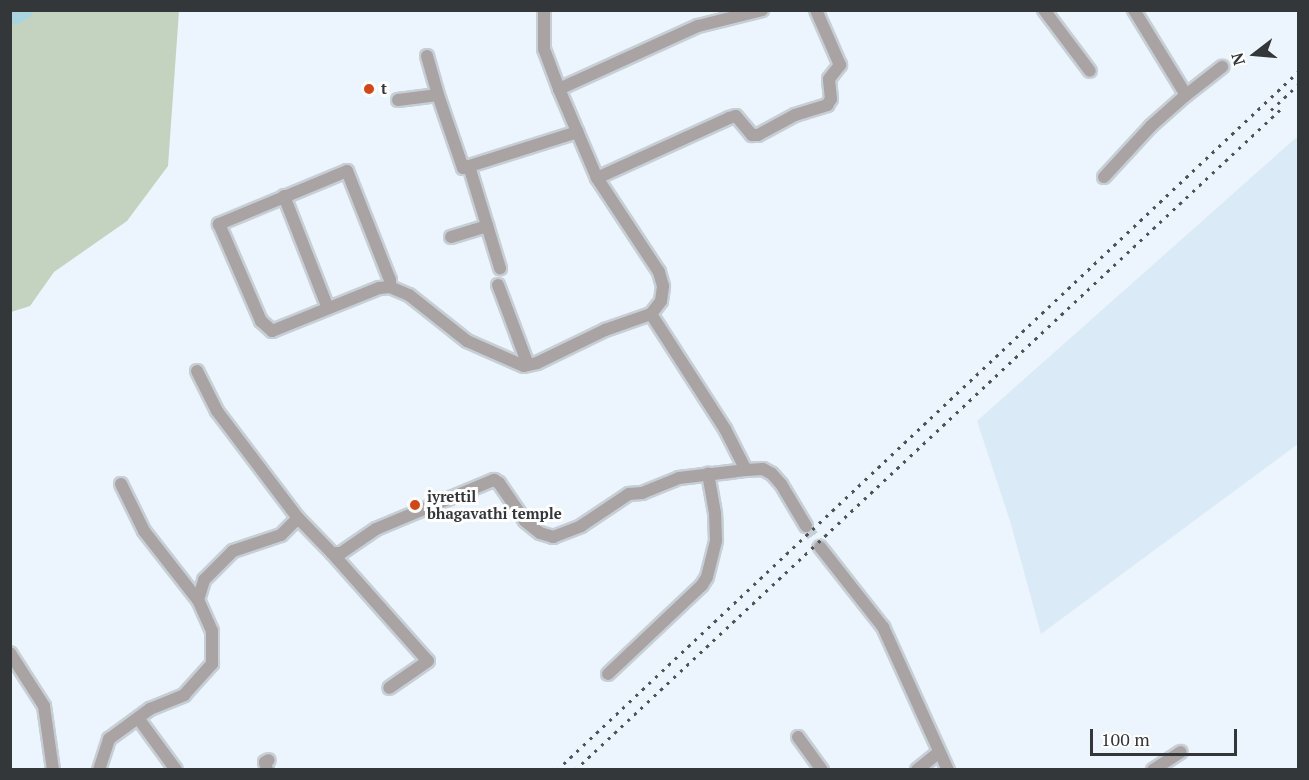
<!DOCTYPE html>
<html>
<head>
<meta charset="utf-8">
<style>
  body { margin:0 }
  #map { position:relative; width:1309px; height:780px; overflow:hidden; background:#ecf5fd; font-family:"PT Serif",serif }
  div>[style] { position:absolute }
  .built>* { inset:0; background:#dbeaf7 }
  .green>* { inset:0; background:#c3d3c0 }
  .river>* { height:18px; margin:-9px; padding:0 9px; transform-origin:9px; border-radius:9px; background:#aad5e0 }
  .minor-tunnel>* { height:12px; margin-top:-6px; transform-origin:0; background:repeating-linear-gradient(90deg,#c7cfd6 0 12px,transparent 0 18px) }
  .roads { filter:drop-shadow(2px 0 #c7cfd6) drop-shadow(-2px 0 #c7cfd6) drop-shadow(0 2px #c7cfd6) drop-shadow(0 -2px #c7cfd6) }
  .minor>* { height:12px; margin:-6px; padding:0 6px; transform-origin:6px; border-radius:6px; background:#a9a3a4 }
  .rail>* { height:3px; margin-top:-1.5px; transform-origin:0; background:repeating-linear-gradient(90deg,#4e5356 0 3px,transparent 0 9px) }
  .dots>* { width:16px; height:16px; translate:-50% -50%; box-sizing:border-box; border:3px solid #fff; border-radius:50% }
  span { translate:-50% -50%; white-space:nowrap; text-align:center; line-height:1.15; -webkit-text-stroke:6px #fff; paint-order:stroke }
  .poi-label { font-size:15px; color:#33373a; font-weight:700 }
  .left { translate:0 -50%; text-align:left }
  .frame { position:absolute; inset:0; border:12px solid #33373a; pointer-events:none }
  .north { position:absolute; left:1225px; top:24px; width:60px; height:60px; -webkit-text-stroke:4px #fff; paint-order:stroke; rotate:254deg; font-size:16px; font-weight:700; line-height:24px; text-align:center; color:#33373a }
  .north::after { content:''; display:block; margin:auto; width:21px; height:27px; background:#33373a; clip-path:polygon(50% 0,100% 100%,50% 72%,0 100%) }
  .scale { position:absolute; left:1090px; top:729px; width:147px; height:27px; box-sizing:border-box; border:3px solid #33373a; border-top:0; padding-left:8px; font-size:18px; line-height:21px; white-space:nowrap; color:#33373a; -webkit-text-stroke:4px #fff; paint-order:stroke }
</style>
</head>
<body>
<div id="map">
  <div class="built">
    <div style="clip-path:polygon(1298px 136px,1298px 444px,1041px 634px,1010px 521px,977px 421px)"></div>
  </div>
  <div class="green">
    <div style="clip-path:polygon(11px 10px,179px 11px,168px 166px,127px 221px,54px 272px,30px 306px,11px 312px)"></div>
  </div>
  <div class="river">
    <div style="left:16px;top:15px;width:9px;rotate:-32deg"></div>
  </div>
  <div class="minor-tunnel">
    <div style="left:806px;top:526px;width:25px;rotate:56deg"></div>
  </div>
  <div class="roads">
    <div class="minor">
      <div style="left:544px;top:10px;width:39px;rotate:90deg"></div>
      <div style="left:544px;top:49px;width:43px;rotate:69.4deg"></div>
      <div style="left:1044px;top:10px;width:76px;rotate:53deg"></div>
      <div style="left:427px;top:56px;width:41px;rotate:74.2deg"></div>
      <div style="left:1186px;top:95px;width:46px;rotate:-37.9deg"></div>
      <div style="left:398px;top:100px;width:40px;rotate:-7.1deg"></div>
      <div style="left:438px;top:95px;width:77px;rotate:71.1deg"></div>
      <div style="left:463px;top:168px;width:120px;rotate:-17.5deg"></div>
      <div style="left:469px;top:166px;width:107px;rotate:73.1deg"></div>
      <div style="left:1104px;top:177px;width:69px;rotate:-47.3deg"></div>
      <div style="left:1151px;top:126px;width:47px;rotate:-41.5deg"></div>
      <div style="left:1186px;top:95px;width:100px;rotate:-121.5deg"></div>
      <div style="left:597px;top:178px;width:145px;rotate:-24.4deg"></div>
      <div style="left:729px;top:118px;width:7px;rotate:-16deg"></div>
      <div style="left:736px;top:116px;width:25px;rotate:50deg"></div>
      <div style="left:752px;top:135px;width:6px"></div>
      <div style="left:758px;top:135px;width:42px;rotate:-28.4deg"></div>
      <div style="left:795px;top:115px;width:34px;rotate:-17deg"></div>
      <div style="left:827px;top:105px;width:7px;rotate:-56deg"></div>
      <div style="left:831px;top:99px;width:20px;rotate:-96deg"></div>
      <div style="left:829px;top:79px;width:18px;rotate:-52deg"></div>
      <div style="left:840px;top:65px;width:60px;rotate:-113.6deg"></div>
      <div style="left:284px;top:196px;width:120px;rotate:68.6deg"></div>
      <div style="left:451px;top:237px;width:38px;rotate:-17deg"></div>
      <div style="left:498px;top:285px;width:85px;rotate:69.4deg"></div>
      <div style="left:390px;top:287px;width:7px;rotate:-90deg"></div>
      <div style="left:390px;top:280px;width:117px;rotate:-111.5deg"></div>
      <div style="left:347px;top:171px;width:139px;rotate:157.5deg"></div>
      <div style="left:219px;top:224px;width:106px;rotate:66.6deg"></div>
      <div style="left:261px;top:321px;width:15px;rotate:42deg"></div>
      <div style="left:272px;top:331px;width:115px;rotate:-21.9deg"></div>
      <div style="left:379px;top:288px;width:11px;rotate:-5deg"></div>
      <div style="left:390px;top:287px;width:21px;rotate:23deg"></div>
      <div style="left:409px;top:295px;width:74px;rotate:38.4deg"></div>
      <div style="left:467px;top:341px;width:62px;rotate:23.7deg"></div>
      <div style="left:524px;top:366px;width:13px;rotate:-13deg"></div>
      <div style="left:537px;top:363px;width:76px;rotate:-25.9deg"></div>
      <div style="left:605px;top:330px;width:49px;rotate:-19.2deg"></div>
      <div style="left:651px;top:314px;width:16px;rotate:-52deg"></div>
      <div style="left:661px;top:301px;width:15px;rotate:-82deg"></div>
      <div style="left:663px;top:286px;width:15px;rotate:-106deg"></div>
      <div style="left:659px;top:272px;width:113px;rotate:-123.4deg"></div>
      <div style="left:597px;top:178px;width:97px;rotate:-113.1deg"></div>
      <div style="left:559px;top:89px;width:153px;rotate:-24.4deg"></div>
      <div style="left:698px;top:26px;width:66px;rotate:-14deg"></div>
      <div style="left:651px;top:314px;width:137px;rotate:57.2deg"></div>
      <div style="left:725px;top:429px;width:46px;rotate:62.9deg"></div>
      <div style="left:746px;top:470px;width:17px;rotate:-3deg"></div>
      <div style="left:763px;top:469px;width:10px;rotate:29deg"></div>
      <div style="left:772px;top:474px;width:13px;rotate:48deg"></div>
      <div style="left:781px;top:484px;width:49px;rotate:59.2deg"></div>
      <div style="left:197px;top:371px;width:45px;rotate:63.4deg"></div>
      <div style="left:217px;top:411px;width:134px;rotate:52.9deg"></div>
      <div style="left:121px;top:484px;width:52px;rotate:63.9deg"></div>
      <div style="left:144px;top:531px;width:88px;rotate:52deg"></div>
      <div style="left:820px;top:547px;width:102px;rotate:51.8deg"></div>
      <div style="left:883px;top:627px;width:157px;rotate:65.6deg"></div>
      <div style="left:332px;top:553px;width:144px;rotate:48.4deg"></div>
      <div style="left:428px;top:661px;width:47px;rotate:145.3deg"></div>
      <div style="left:10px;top:653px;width:63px;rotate:57.3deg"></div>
      <div style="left:44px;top:706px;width:65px;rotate:82deg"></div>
      <div style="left:608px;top:674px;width:129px;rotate:-43.4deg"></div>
      <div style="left:702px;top:585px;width:9px;rotate:-58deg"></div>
      <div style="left:707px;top:577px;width:38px;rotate:-76deg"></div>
      <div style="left:716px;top:540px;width:27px;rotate:-92deg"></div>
      <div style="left:715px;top:513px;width:40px;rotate:-100deg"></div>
      <div style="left:138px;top:718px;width:64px;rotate:53.8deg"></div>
      <div style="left:798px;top:737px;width:41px;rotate:54deg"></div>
      <div style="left:99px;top:770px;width:33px;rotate:-72deg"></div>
      <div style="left:109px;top:739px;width:51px;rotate:-36.2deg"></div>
      <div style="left:150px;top:709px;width:37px;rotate:-22deg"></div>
      <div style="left:184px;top:695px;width:42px;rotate:-47.9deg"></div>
      <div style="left:212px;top:664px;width:33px;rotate:-90deg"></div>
      <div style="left:212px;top:631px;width:34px;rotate:-114deg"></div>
      <div style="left:198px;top:600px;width:21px;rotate:-73deg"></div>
      <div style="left:204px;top:580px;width:41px;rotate:-45deg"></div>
      <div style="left:233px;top:551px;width:51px;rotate:-18.4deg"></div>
      <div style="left:281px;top:535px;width:24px;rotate:-45deg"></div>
      <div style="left:298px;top:518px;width:49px;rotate:45.8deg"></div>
      <div style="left:332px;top:553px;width:9px"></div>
      <div style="left:341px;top:553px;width:42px;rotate:-34.4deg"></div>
      <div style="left:376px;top:529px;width:128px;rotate:-22.6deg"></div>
      <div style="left:494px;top:480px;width:6px;rotate:31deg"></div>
      <div style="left:499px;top:483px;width:46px;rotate:55.6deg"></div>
      <div style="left:525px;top:521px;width:19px;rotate:39deg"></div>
      <div style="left:540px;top:533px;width:14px;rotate:17deg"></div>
      <div style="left:553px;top:537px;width:30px;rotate:-21deg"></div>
      <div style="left:581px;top:526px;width:58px;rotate:-33.7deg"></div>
      <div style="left:629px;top:494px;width:13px;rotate:-4deg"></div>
      <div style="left:642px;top:493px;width:40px;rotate:-22deg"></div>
      <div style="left:679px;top:478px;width:67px;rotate:-6.8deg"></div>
      <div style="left:267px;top:770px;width:8px;rotate:-104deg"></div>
      <div style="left:265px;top:762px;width:4px;rotate:-27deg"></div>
      <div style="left:917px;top:770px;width:27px;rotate:-39deg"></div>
      <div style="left:1153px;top:770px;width:33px;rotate:-33deg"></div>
    </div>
  </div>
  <div class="rail">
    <div style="left:1271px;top:110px;width:37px;rotate:-43deg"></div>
    <div style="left:557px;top:770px;width:1018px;rotate:-43.29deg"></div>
    <div style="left:575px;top:770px;width:970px;rotate:-43.12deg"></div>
  </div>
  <div class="dots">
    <div style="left:369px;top:89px;background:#d0481a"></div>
    <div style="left:415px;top:505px;background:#d0481a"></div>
  </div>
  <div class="poi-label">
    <span class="left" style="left:381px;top:89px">t</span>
    <span class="left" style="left:427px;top:505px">iyrettil<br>bhagavathi temple</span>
  </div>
  <div class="frame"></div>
  <div class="north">N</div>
  <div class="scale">100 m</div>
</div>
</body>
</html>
